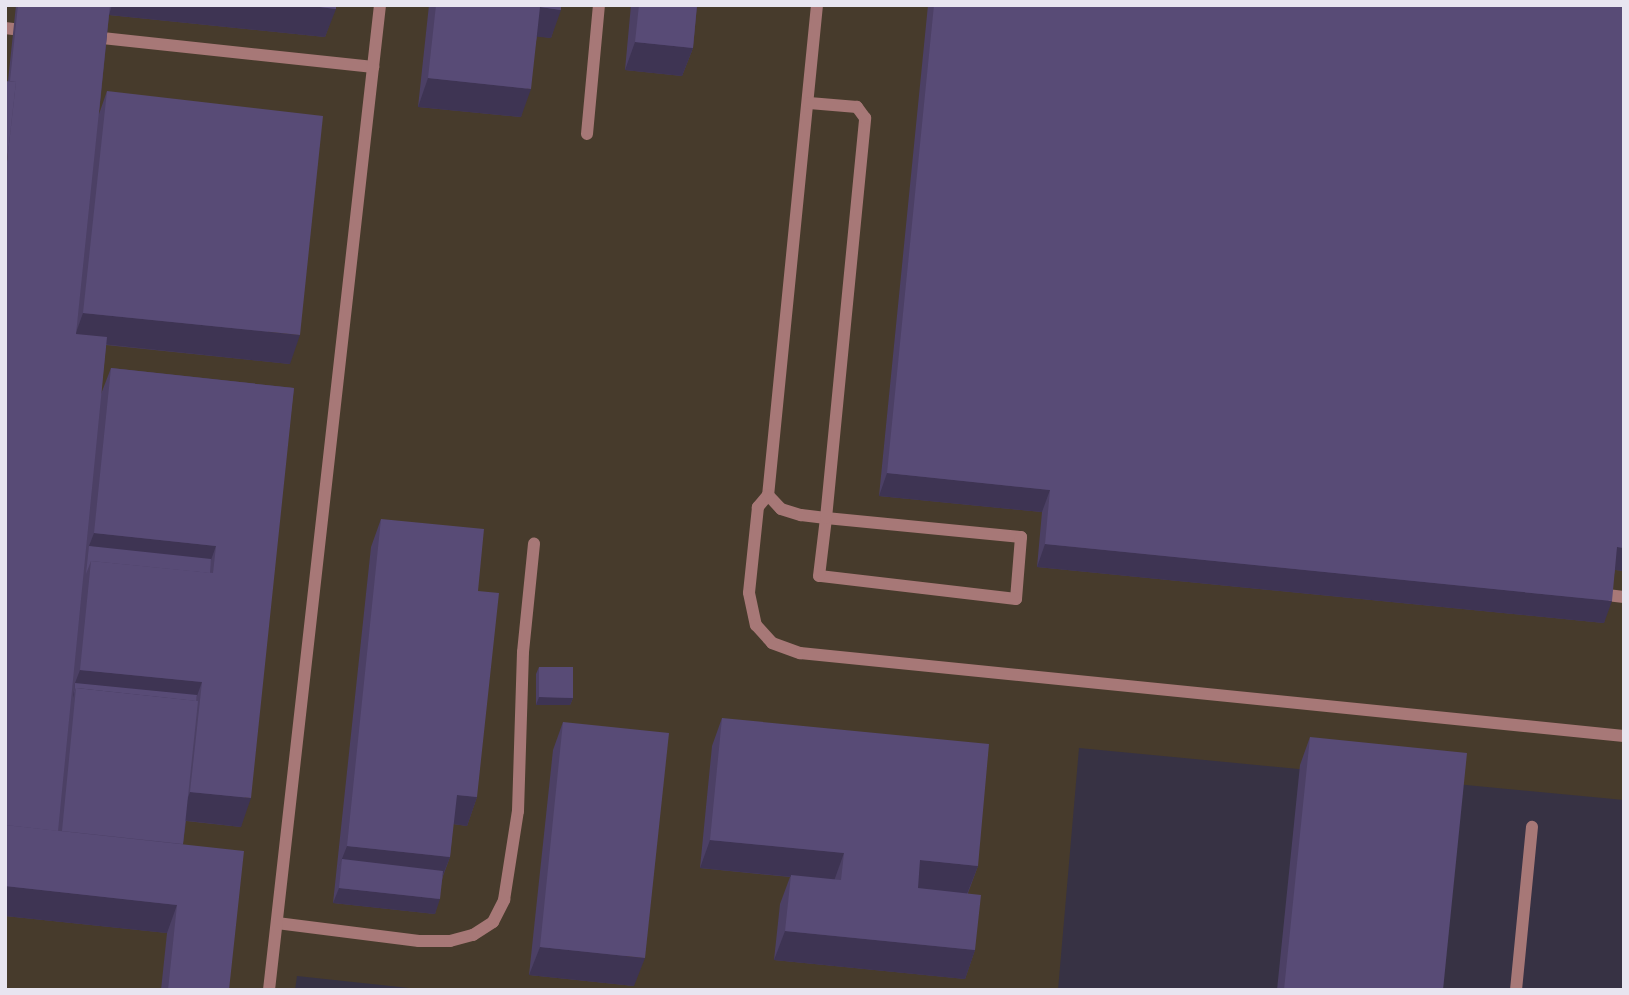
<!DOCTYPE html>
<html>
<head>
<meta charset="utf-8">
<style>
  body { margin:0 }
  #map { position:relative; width:1629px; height:995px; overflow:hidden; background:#373244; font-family:Signika,sans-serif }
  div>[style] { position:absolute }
  .commercial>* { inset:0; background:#473b2c }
  .service>* { height:12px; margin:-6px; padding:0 6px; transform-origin:6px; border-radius:6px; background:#a77877 }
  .wall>* { inset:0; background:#4c4065 }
  .shaded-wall>* { inset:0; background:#3e3453 }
  .building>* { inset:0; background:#584b76 }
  span { translate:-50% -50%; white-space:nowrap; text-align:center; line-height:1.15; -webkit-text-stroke:5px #2d2839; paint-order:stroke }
  .frame { position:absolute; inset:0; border:7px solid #e8e5f0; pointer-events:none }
</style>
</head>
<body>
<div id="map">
  <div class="commercial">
    <div style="clip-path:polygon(5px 5px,1624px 5px,1624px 800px,1079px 748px,1058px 990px,428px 990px,297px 976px,295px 990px,5px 990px)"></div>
  </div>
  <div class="service">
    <div style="left:817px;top:5px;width:492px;rotate:95.7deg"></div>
    <div style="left:768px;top:495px;width:16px;rotate:130deg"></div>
    <div style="left:758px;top:507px;width:86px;rotate:96deg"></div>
    <div style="left:749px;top:593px;width:33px;rotate:78deg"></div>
    <div style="left:756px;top:625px;width:24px;rotate:48deg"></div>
    <div style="left:772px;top:643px;width:30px;rotate:20deg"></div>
    <div style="left:800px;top:653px;width:828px;rotate:5.75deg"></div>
    <div style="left:5px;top:28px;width:24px;rotate:7deg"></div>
    <div style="left:93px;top:37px;width:282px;rotate:6.1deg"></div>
    <div style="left:587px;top:134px;width:130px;rotate:-84.7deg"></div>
    <div style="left:768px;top:495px;width:19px;rotate:47deg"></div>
    <div style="left:781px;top:509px;width:21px;rotate:17deg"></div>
    <div style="left:801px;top:515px;width:25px;rotate:7deg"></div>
    <div style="left:826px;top:518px;width:196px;rotate:5.6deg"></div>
    <div style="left:1021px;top:537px;width:62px;rotate:94.6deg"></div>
    <div style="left:1016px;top:599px;width:198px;rotate:-173.3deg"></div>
    <div style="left:819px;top:576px;width:58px;rotate:-83.1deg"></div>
    <div style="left:826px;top:518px;width:402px;rotate:-84.4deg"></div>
    <div style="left:865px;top:118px;width:14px;rotate:-126deg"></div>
    <div style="left:857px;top:107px;width:48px;rotate:-175.2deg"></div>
    <div style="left:1607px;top:595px;width:17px;rotate:7deg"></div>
    <div style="left:277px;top:923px;width:143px;rotate:7.2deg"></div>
    <div style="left:419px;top:941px;width:31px"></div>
    <div style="left:450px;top:941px;width:24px;rotate:-15deg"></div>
    <div style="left:473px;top:935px;width:24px;rotate:-33deg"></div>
    <div style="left:493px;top:922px;width:25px;rotate:-63deg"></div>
    <div style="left:504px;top:900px;width:90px;rotate:-81.1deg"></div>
    <div style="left:518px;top:811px;width:159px;rotate:-88.2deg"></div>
    <div style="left:523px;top:652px;width:109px;rotate:-84.2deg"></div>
    <div style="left:269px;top:990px;width:991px;rotate:-83.57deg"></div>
    <div style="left:1516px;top:990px;width:164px;rotate:-84.4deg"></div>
  </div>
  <div class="wall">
    <div style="clip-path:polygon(16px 5px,336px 5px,325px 37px,109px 15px,99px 114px,107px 91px,290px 364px,106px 345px,101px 394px,111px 368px,294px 388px,241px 827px,186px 821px,183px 844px,229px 990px,161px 990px,167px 933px,5px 916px,8px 81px)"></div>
    <div style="clip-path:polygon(429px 5px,561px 5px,551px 38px,537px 36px,521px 117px,418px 107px)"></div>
    <div style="clip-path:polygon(631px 5px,697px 5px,693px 48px,682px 76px,625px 70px)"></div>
    <div style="clip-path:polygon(928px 5px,1624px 5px,1624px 571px,1615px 570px,1604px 623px,1037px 567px,1042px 512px,879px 496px)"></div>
    <div style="clip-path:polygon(381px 519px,478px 591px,477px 797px,467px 826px,453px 824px,450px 857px,443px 876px,435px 914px,333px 903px,371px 547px)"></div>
    <div style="clip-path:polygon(539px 667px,573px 698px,570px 705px,536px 705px,536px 674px)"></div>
    <div style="clip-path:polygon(722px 718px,978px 866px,968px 893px,975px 950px,965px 979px,774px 960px,780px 904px,790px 877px,700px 868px,712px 746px)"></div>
    <div style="clip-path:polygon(563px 722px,634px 986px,529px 975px,553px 750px)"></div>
    <div style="clip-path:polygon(1310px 737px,1443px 990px,1277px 990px,1300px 765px)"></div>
  </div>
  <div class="shaded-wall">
    <div style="clip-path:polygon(112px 5px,303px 5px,336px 9px,325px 37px,109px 15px)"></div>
    <div style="clip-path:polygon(540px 7px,561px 10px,551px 38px,529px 36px)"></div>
    <div style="clip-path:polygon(635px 42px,693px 48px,682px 76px,625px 70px)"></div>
    <div style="clip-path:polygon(428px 78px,531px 89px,521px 117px,418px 107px)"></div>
    <div style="clip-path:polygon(83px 313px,300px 335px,290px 364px,73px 341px)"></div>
    <div style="clip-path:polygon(887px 473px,1050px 490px,1042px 512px,879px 496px)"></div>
    <div style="clip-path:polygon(94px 533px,216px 546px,206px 574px,89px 546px)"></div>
    <div style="clip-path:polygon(1045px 544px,1612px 601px,1604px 623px,1037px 567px)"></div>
    <div style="clip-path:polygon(1617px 547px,1624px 548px,1624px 571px,1609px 569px)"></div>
    <div style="clip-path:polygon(80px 670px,202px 682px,193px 707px,76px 688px,73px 698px,75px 683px)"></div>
    <div style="clip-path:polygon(539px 697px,573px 698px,570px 705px,536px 705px)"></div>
    <div style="clip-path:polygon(190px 792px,251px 798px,241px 827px,180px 820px)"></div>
    <div style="clip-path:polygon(457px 795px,477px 797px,467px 826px,446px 823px)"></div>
    <div style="clip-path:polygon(710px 840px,844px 853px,834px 881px,700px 868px)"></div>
    <div style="clip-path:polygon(347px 846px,450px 857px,439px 885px,342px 859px,336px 874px)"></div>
    <div style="clip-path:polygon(920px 860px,978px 866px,967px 894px,910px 889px)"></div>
    <div style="clip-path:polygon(5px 886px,177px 905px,167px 933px,5px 916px)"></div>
    <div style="clip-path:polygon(339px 888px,440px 899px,435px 914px,333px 903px)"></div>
    <div style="clip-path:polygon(785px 931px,975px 950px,965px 979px,774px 960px)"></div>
    <div style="clip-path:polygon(540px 947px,645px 958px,634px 986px,529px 975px)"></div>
  </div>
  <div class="building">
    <div style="clip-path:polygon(18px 5px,110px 5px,76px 334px,107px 337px,58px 831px,5px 825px,5px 179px,16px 82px,10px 81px)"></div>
    <div style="clip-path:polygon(303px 5px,336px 5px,336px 9px)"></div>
    <div style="clip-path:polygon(436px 5px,561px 5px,561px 10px,540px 7px,531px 89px,428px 78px)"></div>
    <div style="clip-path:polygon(639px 5px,697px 5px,693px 48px,635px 42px)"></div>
    <div style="clip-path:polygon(934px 5px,1624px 5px,1624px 548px,1617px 547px,1612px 601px,1045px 544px,1050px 490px,887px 473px)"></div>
    <div style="clip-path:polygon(5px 81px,16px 82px,5px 179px)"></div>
    <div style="clip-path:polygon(107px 91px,323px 116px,300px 335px,83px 313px)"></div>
    <div style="clip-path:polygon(111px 368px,294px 388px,251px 798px,190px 792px,202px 682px,80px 670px,91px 561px,213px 573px,216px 546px,94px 533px)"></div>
    <div style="clip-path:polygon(381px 519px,484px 529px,478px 591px,499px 593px,477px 797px,457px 795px,450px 857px,347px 846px)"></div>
    <div style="clip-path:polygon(89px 546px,211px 559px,210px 573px,91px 561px,86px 574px)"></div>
    <div style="clip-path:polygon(539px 667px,573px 667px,573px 698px,539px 697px)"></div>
    <div style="clip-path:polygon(75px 683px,197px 695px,196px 701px,76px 688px,74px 695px)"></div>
    <div style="clip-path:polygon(76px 688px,198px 701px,183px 844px,62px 831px)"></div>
    <div style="clip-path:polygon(722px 718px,989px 744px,978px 866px,920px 860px,918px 888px,981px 895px,975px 950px,785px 931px,791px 875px,841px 880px,844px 853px,710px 840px)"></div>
    <div style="clip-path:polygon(563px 722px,669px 733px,645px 958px,540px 947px)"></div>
    <div style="clip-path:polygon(1310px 737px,1467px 753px,1443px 990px,1284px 990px)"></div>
    <div style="clip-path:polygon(5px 825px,244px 851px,229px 990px,168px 990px,177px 905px,5px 886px)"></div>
    <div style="clip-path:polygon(342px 859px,443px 871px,440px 899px,339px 888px)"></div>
  </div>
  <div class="frame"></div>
</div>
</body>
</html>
